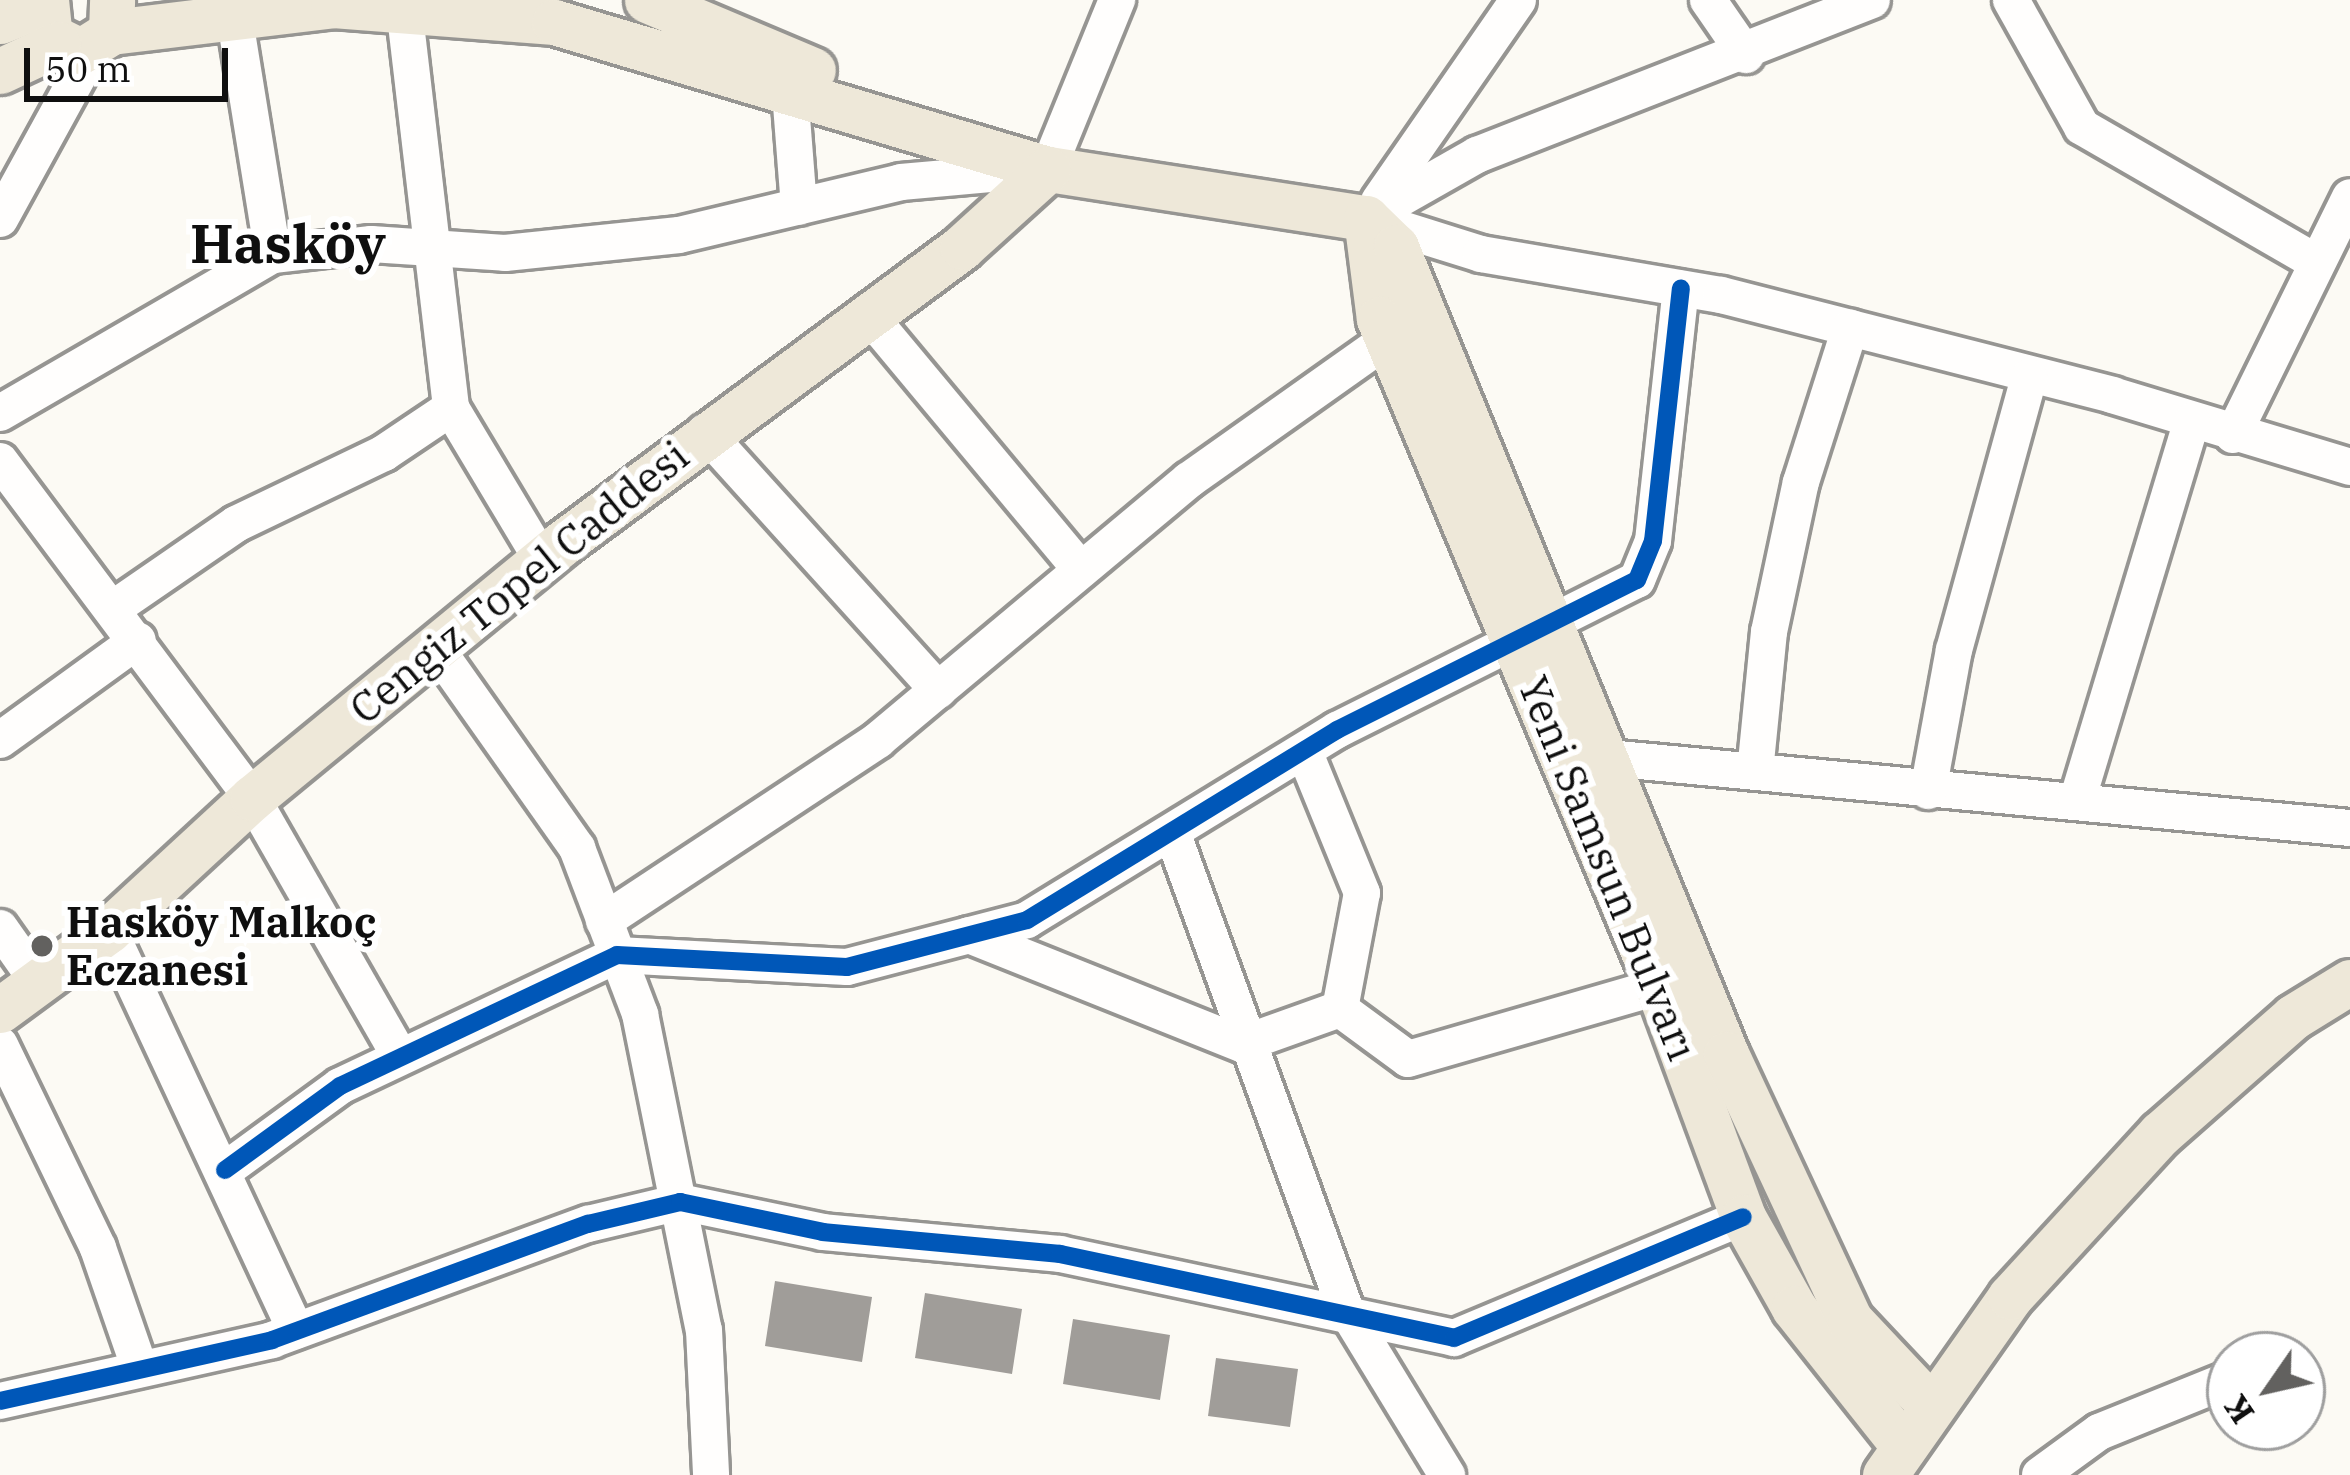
<!DOCTYPE html>
<html>
<head>
<meta charset="utf-8">
<style>
  body { margin:0 }
  #map { position:relative; width:2350px; height:1475px; overflow:hidden; background:#fcfaf4; font-family:"IBM Plex Serif",serif }
  div>[style] { position:absolute }
  .building>* { inset:0; background:#a09d99 }
  .roads { filter:drop-shadow(3px 0 #969592) drop-shadow(-3px 0 #969592) drop-shadow(0 3px #969592) drop-shadow(0 -3px #969592) }
  .minor>* { height:36px; margin:-18px; padding:0 18px; transform-origin:18px; border-radius:18px; background:#fffefd }
  .major>* { height:45px; margin:-22.5px; padding:0 22.5px; transform-origin:22.5px; border-radius:22.5px; background:#eee8d9 }
  .cycleway>* { height:18px; margin:-9px; padding:0 9px; transform-origin:9px; border-radius:9px; background:#0057b8 }
  .dots>* { width:33px; height:33px; translate:-50% -50%; box-sizing:border-box; border:6px solid #fff; border-radius:50% }
  span { translate:-50% -50%; white-space:nowrap; text-align:center; line-height:1.15; -webkit-text-stroke:12px #fff; paint-order:stroke }
  .street-label { font-size:42px; color:#0f0f0f }
  .poi-label { font-size:42px; color:#0f0f0f; font-weight:700 }
  .left { translate:0 -50%; text-align:left }
  .district-label { font-size:54px; color:#0f0f0f; font-weight:700 }
  .north { position:absolute; left:2206px; top:1331px; width:120px; height:120px; box-sizing:border-box; background:#fff; border:3px solid #9f9f9f; border-radius:50%; rotate:236deg; font-size:33px; font-weight:700; line-height:48px; text-align:center; color:#0f0f0f }
  .north::after { content:''; display:block; margin:auto; width:42px; height:54px; background:#62615f; clip-path:polygon(50% 0,100% 100%,50% 72%,0 100%) }
  .scale { position:absolute; left:24px; top:48px; width:204px; height:54px; box-sizing:border-box; border:6px solid #0f0f0f; border-top:0; padding-left:15px; font-size:36px; line-height:42px; white-space:nowrap; color:#0f0f0f; -webkit-text-stroke:9px #fff; paint-order:stroke }
</style>
</head>
<body>
<div id="map">
  <div class="building">
    <div style="clip-path:polygon(775px 1281px,872px 1297px,862px 1362px,765px 1346px)"></div>
    <div style="clip-path:polygon(925px 1293px,1022px 1309px,1012px 1374px,915px 1358px)"></div>
    <div style="clip-path:polygon(1073px 1319px,1170px 1335px,1160px 1400px,1063px 1384px)"></div>
    <div style="clip-path:polygon(1216px 1358px,1298px 1369px,1290px 1427px,1208px 1416px)"></div>
  </div>
  <div class="roads">
    <div class="minor">
      <div style="left:1708px;top:0;width:67px;rotate:55.4deg"></div>
      <div style="left:2011px;top:0;width:145px;rotate:60.8deg"></div>
      <div style="left:2082px;top:127px;width:270px;rotate:30deg"></div>
      <div style="left:404px;top:7px;width:404px;rotate:83.3deg"></div>
      <div style="left:451px;top:408px;width:177px;rotate:59.1deg"></div>
      <div style="left:234px;top:14px;width:244px;rotate:80.8deg"></div>
      <div style="left:790px;top:92px;width:115px;rotate:85.5deg"></div>
      <div style="left:1379px;top:201px;width:244px;rotate:-55.3deg"></div>
      <div style="left:1366px;top:218px;width:121px;rotate:17.4deg"></div>
      <div style="left:1481px;top:254px;width:243px;rotate:9.7deg"></div>
      <div style="left:1721px;top:295px;width:404px;rotate:14.3deg"></div>
      <div style="left:2112px;top:395px;width:249px;rotate:16.8deg"></div>
      <div style="left:1366px;top:218px;width:128px;rotate:-29.6deg"></div>
      <div style="left:1477px;top:155px;width:424px;rotate:-21.4deg"></div>
      <div style="left:0;top:219px;width:194px;rotate:-61.3deg"></div>
      <div style="left:867px;top:313px;width:334px;rotate:50.2deg"></div>
      <div style="left:0;top:413px;width:315px;rotate:-30.1deg"></div>
      <div style="left:273px;top:255px;width:99px;rotate:-6.4deg"></div>
      <div style="left:371px;top:244px;width:134px;rotate:3.8deg"></div>
      <div style="left:505px;top:253px;width:175px;rotate:-5.9deg"></div>
      <div style="left:679px;top:235px;width:228px;rotate:-13.4deg"></div>
      <div style="left:901px;top:182px;width:148px;rotate:-5.1deg"></div>
      <div style="left:1048px;top:169px;width:183px;rotate:-67.8deg"></div>
      <div style="left:705px;top:432px;width:348px;rotate:47.9deg"></div>
      <div style="left:2233px;top:435px;width:265px;rotate:-63.8deg"></div>
      <div style="left:0;top:461px;width:421px;rotate:53.2deg"></div>
      <div style="left:252px;top:798px;width:296px;rotate:60.2deg"></div>
      <div style="left:114px;top:608px;width:148px;rotate:-34.5deg"></div>
      <div style="left:236px;top:524px;width:164px;rotate:-25.6deg"></div>
      <div style="left:384px;top:453px;width:81px;rotate:-33.9deg"></div>
      <div style="left:436px;top:648px;width:245px;rotate:54.8deg"></div>
      <div style="left:577px;top:848px;width:178px;rotate:69.2deg"></div>
      <div style="left:640px;top:1014px;width:322px;rotate:78.6deg"></div>
      <div style="left:704px;top:1330px;width:145px;rotate:87.2deg"></div>
      <div style="left:0;top:740px;width:170px;rotate:-35.9deg"></div>
      <div style="left:1608px;top:758px;width:745px;rotate:5.39deg"></div>
      <div style="left:1755px;top:772px;width:141px;rotate:-84.3deg"></div>
      <div style="left:1769px;top:632px;width:153px;rotate:-78deg"></div>
      <div style="left:1801px;top:482px;width:162px;rotate:-72.3deg"></div>
      <div style="left:1928px;top:791px;width:143px;rotate:-79.6deg"></div>
      <div style="left:1954px;top:650px;width:283px;rotate:-74.6deg"></div>
      <div style="left:2077px;top:801px;width:397px;rotate:-73.2deg"></div>
      <div style="left:1172px;top:832px;width:506px;rotate:70.03deg"></div>
      <div style="left:1345px;top:1308px;width:196px;rotate:58.6deg"></div>
      <div style="left:604px;top:921px;width:328px;rotate:-33.4deg"></div>
      <div style="left:878px;top:740px;width:405px;rotate:-39.9deg"></div>
      <div style="left:1189px;top:480px;width:244px;rotate:-35.3deg"></div>
      <div style="left:0;top:928px;width:66px;rotate:54.9deg"></div>
      <div style="left:109px;top:930px;width:442px;rotate:65deg"></div>
      <div style="left:969px;top:935px;width:294px;rotate:21.8deg"></div>
      <div style="left:1242px;top:1044px;width:104px;rotate:-19.7deg"></div>
      <div style="left:1340px;top:1009px;width:118px;rotate:-79.3deg"></div>
      <div style="left:1362px;top:893px;width:153px;rotate:-112.2deg"></div>
      <div style="left:1340px;top:1009px;width:84px;rotate:36.3deg"></div>
      <div style="left:1408px;top:1059px;width:260px;rotate:-16.1deg"></div>
      <div style="left:0;top:1045px;width:225px;rotate:64.2deg"></div>
      <div style="left:98px;top:1248px;width:128px;rotate:70.9deg"></div>
      <div style="left:225px;top:1170px;width:142px;rotate:-36.1deg"></div>
      <div style="left:340px;top:1086px;width:306px;rotate:-25.3deg"></div>
      <div style="left:617px;top:955px;width:230px;rotate:3deg"></div>
      <div style="left:847px;top:967px;width:186px;rotate:-14.6deg"></div>
      <div style="left:1027px;top:920px;width:364px;rotate:-31.5deg"></div>
      <div style="left:1337px;top:730px;width:335px;rotate:-26.6deg"></div>
      <div style="left:1637px;top:580px;width:42px;rotate:-67.7deg"></div>
      <div style="left:1653px;top:541px;width:254px;rotate:-83.7deg"></div>
      <div style="left:0;top:1401px;width:279px;rotate:-12.6deg"></div>
      <div style="left:272px;top:1340px;width:337px;rotate:-20.2deg"></div>
      <div style="left:588px;top:1224px;width:95px;rotate:-13.4deg"></div>
      <div style="left:680px;top:1202px;width:146px;rotate:11.8deg"></div>
      <div style="left:823px;top:1232px;width:238px;rotate:5.3deg"></div>
      <div style="left:1060px;top:1254px;width:403px;rotate:12deg"></div>
      <div style="left:1454px;top:1338px;width:313px;rotate:-22.7deg"></div>
      <div style="left:2040px;top:1475px;width:73px;rotate:-36.1deg"></div>
      <div style="left:2099px;top:1432px;width:141px;rotate:-22deg"></div>
    </div>
    <div class="major">
      <div style="left:46px;top:0;width:36px;rotate:84deg"></div>
      <div style="left:50px;top:36px;width:34px;rotate:26deg"></div>
      <div style="left:81px;top:51px;width:36px;rotate:-32deg"></div>
      <div style="left:111px;top:32px;width:32px;rotate:-88deg"></div>
      <div style="left:647px;top:0;width:180px;rotate:22.9deg"></div>
      <div style="left:0;top:21px;width:48px;rotate:-21.8deg"></div>
      <div style="left:111px;top:32px;width:224px;rotate:-6.9deg"></div>
      <div style="left:333px;top:5px;width:222px;rotate:4.4deg"></div>
      <div style="left:554px;top:22px;width:515px;rotate:16.57deg"></div>
      <div style="left:1048px;top:169px;width:322px;rotate:8.8deg"></div>
      <div style="left:0;top:71px;width:64px;rotate:-25deg"></div>
      <div style="left:1366px;top:218px;width:102px;rotate:82.7deg"></div>
      <div style="left:1379px;top:319px;width:724px;rotate:67.33deg"></div>
      <div style="left:1658px;top:987px;width:245px;rotate:69.7deg"></div>
      <div style="left:1743px;top:1217px;width:104px;rotate:60.7deg"></div>
      <div style="left:1794px;top:1308px;width:177px;rotate:51.6deg"></div>
      <div style="left:1368px;top:220px;width:39px;rotate:44deg"></div>
      <div style="left:1396px;top:247px;width:872px;rotate:67.76deg"></div>
      <div style="left:1726px;top:1054px;width:293px;rotate:65deg"></div>
      <div style="left:1850px;top:1320px;width:118px;rotate:46.7deg"></div>
      <div style="left:0;top:1010px;width:135px;rotate:-36.3deg"></div>
      <div style="left:109px;top:930px;width:195px;rotate:-42.7deg"></div>
      <div style="left:252px;top:798px;width:400px;rotate:-39.4deg"></div>
      <div style="left:561px;top:544px;width:499px;rotate:-36.5deg"></div>
      <div style="left:962px;top:247px;width:116px;rotate:-42.2deg"></div>
      <div style="left:1885px;top:1475px;width:218px;rotate:-54.9deg"></div>
      <div style="left:2010px;top:1297px;width:222px;rotate:-47.4deg"></div>
      <div style="left:2160px;top:1134px;width:177px;rotate:-41.3deg"></div>
      <div style="left:2293px;top:1017px;width:67px;rotate:-31.6deg"></div>
    </div>
  </div>
  <div class="cycleway">
    <div style="left:225px;top:1170px;width:142px;rotate:-36.1deg"></div>
    <div style="left:340px;top:1086px;width:306px;rotate:-25.3deg"></div>
    <div style="left:617px;top:955px;width:230px;rotate:3deg"></div>
    <div style="left:847px;top:967px;width:186px;rotate:-14.6deg"></div>
    <div style="left:1027px;top:920px;width:364px;rotate:-31.5deg"></div>
    <div style="left:1337px;top:730px;width:335px;rotate:-26.6deg"></div>
    <div style="left:1637px;top:580px;width:42px;rotate:-67.7deg"></div>
    <div style="left:1653px;top:541px;width:254px;rotate:-83.7deg"></div>
    <div style="left:0;top:1401px;width:279px;rotate:-12.6deg"></div>
    <div style="left:272px;top:1340px;width:337px;rotate:-20.2deg"></div>
    <div style="left:588px;top:1224px;width:95px;rotate:-13.4deg"></div>
    <div style="left:680px;top:1202px;width:146px;rotate:11.8deg"></div>
    <div style="left:823px;top:1232px;width:238px;rotate:5.3deg"></div>
    <div style="left:1060px;top:1254px;width:403px;rotate:12deg"></div>
    <div style="left:1454px;top:1338px;width:313px;rotate:-22.7deg"></div>
  </div>
  <div class="dots">
    <div style="left:42px;top:946px;background:#62615f"></div>
  </div>
  <div class="street-label">
    <span style="left:519px;top:582px;rotate:-39deg">Cengiz Topel Caddesi</span>
    <span style="left:1608px;top:868px;rotate:68deg">Yeni Samsun Bulvarı</span>
  </div>
  <div class="poi-label">
    <span class="left" style="left:66px;top:946px">Hasköy Malkoç<br>Eczanesi</span>
  </div>
  <div class="district-label">
    <span style="left:288px;top:243px">Hasköy</span>
  </div>
  <div class="north">K</div>
  <div class="scale">50 m</div>
</div>
</body>
</html>
